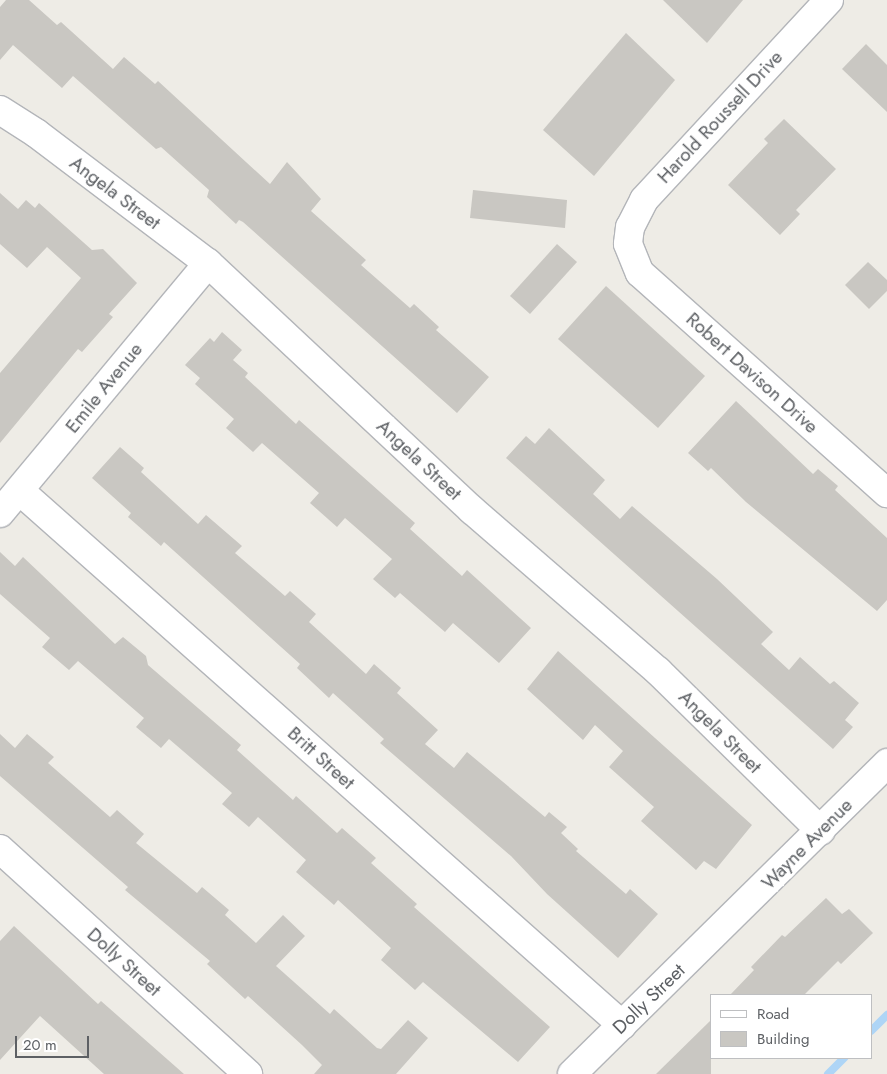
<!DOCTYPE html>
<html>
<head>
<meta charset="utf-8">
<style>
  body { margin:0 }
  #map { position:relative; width:887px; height:1074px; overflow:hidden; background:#eeece6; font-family:Jost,sans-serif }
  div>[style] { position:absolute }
  .stream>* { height:8px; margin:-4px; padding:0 4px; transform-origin:4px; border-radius:4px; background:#aed5f6 }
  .building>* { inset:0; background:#c9c7c2 }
  .roads { filter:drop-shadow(1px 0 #b3b5b9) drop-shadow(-1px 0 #b3b5b9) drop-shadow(0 1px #b3b5b9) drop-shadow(0 -1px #b3b5b9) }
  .minor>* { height:28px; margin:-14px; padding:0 14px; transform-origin:14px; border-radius:14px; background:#fff }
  span { translate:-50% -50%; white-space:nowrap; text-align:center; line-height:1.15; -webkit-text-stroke:5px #fff; paint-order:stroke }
  .street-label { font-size:19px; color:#5d6064 }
  .legend { position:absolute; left:710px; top:994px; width:162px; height:65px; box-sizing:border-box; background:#fff; border:1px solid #bebfc1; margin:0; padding:6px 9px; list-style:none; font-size:15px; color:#5d6064 }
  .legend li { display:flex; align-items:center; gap:10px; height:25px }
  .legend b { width:25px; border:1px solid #bebfc1 }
  .scale { position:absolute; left:15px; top:1036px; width:74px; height:22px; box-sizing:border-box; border:2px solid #5d6064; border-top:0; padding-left:6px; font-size:15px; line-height:18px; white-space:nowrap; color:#5d6064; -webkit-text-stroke:4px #fff; paint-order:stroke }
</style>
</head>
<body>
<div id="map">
  <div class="stream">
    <div style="left:871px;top:1031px;width:23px;rotate:-45deg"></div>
    <div style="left:828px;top:1074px;width:23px;rotate:-45deg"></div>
  </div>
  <div class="building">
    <div style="clip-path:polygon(6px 0,29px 0,57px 25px,61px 22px,113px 69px,124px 57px,155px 84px,158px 81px,270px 184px,287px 162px,321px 199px,311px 211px,366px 260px,361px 265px,410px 308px,414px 304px,439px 327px,436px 330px,489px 377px,457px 413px,243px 222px,239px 220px,236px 224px,207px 197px,209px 190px,161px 147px,156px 149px,73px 76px,62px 88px,13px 45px,0 60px,0 7px)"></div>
    <div style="clip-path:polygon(663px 0,743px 0,707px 43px)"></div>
    <div style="clip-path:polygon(626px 33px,675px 80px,594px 176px,543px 130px)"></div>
    <div style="clip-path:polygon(866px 44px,887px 65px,887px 112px,842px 69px)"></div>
    <div style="clip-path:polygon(784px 119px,836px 169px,796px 210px,800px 214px,780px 235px,728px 185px,768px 143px,764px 139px)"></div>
    <div style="clip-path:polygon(473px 190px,567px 200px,565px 228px,470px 218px)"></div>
    <div style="clip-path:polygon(0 193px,18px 209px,26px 200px,35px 208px,39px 203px,92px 250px,103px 249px,137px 283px,109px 314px,113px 317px,82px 352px,78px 349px,0 443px,0 373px,81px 278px,47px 247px,27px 268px,0 244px)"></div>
    <div style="clip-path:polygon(557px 244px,577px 262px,530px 314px,510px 296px)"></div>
    <div style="clip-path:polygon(868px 262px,887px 280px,887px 291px,869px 309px,845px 285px)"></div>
    <div style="clip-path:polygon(606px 286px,705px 376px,658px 428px,558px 339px)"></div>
    <div style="clip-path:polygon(222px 332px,242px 350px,233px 360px,248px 373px,245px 377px,296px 424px,299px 420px,415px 523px,410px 529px,462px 576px,467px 570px,531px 628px,499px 663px,453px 623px,445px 632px,400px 593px,395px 598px,373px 579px,392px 559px,345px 518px,337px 527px,310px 503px,319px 493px,262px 443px,253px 452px,226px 428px,234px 419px,195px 384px,200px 378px,185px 365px,210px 338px,214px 342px)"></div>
    <div style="clip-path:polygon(736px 401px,813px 474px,818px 469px,838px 486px,835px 490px,887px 538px,887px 600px,877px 611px,746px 502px,711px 468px,708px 471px,688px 453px)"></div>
    <div style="clip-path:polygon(549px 428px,605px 480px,593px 494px,620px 519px,632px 506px,717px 579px,773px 632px,761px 644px,789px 670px,800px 657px,830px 684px,834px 681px,859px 703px,845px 720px,853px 727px,833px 749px,506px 458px,526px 436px,535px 444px)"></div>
    <div style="clip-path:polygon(120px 447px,144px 468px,141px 472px,198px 524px,206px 515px,242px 546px,235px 553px,285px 596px,290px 591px,316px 614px,309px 622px,366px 674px,374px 664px,401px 688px,397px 693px,438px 730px,425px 744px,454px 768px,467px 752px,545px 817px,549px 812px,567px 827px,561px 833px,578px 849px,576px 851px,626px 894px,630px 889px,658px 914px,618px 958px,547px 894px,511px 856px,380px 743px,384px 739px,333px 693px,329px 698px,297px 668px,300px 664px,164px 542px,161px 546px,128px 517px,131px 513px,92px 478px)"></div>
    <div style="clip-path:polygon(0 552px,15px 566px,23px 557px,115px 644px,123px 637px,146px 656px,148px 665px,241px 745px,237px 750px,293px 800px,296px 796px,337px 833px,342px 828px,376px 858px,371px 863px,417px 904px,414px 907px,550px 1027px,518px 1062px,423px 982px,415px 990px,381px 960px,391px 948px,338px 900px,334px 905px,296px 872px,306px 860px,258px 817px,249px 827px,222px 804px,232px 793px,169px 739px,161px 748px,136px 727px,144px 718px,78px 661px,69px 670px,42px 647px,50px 638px,0 594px)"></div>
    <div style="clip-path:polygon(558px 651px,752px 825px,716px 869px,704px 861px,696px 870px,641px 821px,654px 807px,609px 767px,623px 751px,595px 725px,583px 740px,527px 689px)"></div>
    <div style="clip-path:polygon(0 734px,15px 748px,27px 734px,54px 757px,48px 763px,110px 817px,117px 810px,144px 834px,136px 843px,197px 893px,202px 887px,229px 910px,225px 915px,256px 943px,283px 915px,305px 936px,276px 966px,330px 1014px,334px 1009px,377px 1048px,381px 1049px,408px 1020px,428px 1038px,396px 1074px,314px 1074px,322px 1065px,302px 1045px,248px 996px,245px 999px,207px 964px,210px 961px,125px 890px,128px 887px,0 776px)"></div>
    <div style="clip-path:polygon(826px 898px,842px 914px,849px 909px,873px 933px,841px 964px,838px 961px,804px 995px,730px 995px,754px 970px,751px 967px,782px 935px,785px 937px)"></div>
    <div style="clip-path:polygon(14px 926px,98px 1004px,101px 1001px,184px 1074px,104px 1074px,40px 1016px,0 1060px,0 941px)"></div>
    <div style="clip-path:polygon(711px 1020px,711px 1074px,656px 1074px)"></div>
  </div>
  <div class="roads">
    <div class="minor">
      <div style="left:829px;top:0;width:272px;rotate:132.8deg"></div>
      <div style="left:644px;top:200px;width:30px;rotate:117deg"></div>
      <div style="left:630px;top:227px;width:17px;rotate:97deg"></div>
      <div style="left:628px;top:244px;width:31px;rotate:68deg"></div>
      <div style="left:640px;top:273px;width:331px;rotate:41.7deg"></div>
      <div style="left:0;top:110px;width:43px;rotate:32.6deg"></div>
      <div style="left:36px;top:133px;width:216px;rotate:37.1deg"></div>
      <div style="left:208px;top:263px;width:362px;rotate:43.1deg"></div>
      <div style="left:472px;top:510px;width:246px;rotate:40.9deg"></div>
      <div style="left:658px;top:671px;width:228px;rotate:44.5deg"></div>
      <div style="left:20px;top:491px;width:805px;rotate:41.57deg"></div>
      <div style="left:0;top:513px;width:325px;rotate:-50.2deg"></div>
      <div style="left:0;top:849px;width:335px;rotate:42.2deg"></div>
      <div style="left:572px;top:1074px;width:443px;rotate:-44.6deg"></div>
    </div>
  </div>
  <div class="street-label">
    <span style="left:720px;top:117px;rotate:-47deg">Harold Roussell Drive</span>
    <span style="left:115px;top:193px;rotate:37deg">Angela Street</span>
    <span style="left:752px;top:373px;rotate:42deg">Robert Davison Drive</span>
    <span style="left:104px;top:388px;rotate:-51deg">Emile Avenue</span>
    <span style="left:419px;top:460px;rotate:43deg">Angela Street</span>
    <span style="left:720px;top:732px;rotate:45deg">Angela Street</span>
    <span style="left:321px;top:758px;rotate:42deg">Britt Street</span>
    <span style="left:807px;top:844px;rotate:-45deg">Wayne Avenue</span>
    <span style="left:124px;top:962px;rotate:42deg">Dolly Street</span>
    <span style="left:649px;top:999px;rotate:-44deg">Dolly Street</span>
  </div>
  <ul class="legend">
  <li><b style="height:6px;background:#fff"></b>Road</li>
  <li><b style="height:14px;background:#c9c7c2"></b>Building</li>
  </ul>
  <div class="scale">20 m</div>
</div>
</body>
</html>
